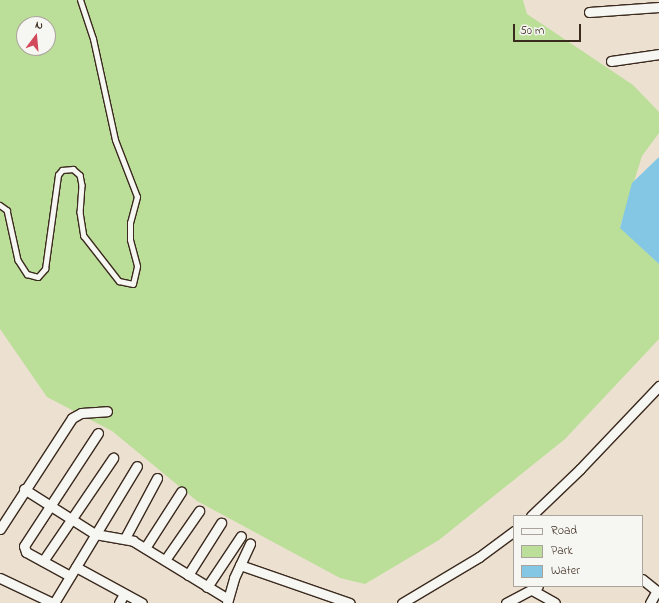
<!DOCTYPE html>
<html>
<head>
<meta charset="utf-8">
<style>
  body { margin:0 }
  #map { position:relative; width:659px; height:603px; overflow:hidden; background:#ece0d1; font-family:"Indie Flower",sans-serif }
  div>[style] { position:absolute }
  .green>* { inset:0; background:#bbdf99 }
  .water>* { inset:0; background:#83c7e4 }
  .roads { filter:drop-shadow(1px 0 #3b2a1e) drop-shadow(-1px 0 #3b2a1e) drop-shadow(0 1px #3b2a1e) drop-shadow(0 -1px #3b2a1e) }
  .lane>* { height:4.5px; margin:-2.25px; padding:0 2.25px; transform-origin:2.25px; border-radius:2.25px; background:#f6f6f2 }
  .street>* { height:9px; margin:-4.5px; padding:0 4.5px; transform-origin:4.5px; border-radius:4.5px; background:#f6f6f2 }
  span { translate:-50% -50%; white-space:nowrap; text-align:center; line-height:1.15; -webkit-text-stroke:3px #f6f6f2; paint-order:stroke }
  .legend { position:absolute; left:513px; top:515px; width:130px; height:72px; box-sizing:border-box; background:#f6f6f2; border:1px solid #aba49d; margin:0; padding:5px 7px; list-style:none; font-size:12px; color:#3b2a1e }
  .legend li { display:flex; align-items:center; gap:8px; height:20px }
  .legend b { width:20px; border:1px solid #aba49d }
  .north { position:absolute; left:16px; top:16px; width:40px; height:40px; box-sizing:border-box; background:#f6f6f2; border:1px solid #aba49d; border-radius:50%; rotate:16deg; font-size:11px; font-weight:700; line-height:16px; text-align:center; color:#3b2a1e }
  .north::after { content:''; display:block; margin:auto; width:14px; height:18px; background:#d1495b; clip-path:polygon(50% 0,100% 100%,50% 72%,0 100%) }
  .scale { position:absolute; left:513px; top:24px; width:68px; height:18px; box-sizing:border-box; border:2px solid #3b2a1e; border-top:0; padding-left:5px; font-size:12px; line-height:14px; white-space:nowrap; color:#3b2a1e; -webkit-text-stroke:3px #f6f6f2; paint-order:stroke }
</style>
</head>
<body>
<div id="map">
  <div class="green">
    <div style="clip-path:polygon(evenodd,0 0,523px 0,527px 14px,633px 85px,659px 112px,659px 133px,642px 156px,620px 227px,659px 264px,659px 339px,565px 439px,439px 540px,365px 584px,340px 578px,197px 501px,112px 431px,47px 397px,0 329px,0 0,24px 24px,48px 24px,48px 48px,24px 48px,24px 24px)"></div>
  </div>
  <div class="water">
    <div style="clip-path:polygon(659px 157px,659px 264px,620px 228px,632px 183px)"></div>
  </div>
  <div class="roads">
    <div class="lane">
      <div style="left:0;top:205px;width:9px;rotate:36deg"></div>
      <div style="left:7px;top:210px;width:51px;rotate:77.6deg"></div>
      <div style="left:18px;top:260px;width:17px;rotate:57deg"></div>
      <div style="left:27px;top:274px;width:11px;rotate:15deg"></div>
      <div style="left:38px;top:277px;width:11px;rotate:-49deg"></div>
      <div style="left:45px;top:269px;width:95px;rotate:-82.1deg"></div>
      <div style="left:58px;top:175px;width:6px;rotate:-51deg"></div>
      <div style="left:62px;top:170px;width:11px;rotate:-5deg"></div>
      <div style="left:73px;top:169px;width:9px;rotate:41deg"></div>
      <div style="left:80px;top:175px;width:10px;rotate:79deg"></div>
      <div style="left:82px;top:185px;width:27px;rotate:94deg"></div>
      <div style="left:80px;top:212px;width:24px;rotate:81deg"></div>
      <div style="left:84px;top:236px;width:57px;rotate:52.1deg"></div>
      <div style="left:119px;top:281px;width:14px;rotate:12deg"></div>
      <div style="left:133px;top:284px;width:18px;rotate:-77deg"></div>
      <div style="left:137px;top:266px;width:27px;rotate:-105deg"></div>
      <div style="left:130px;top:240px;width:17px;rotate:-90deg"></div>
      <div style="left:130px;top:223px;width:27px;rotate:-75deg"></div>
      <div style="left:137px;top:197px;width:61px;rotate:-111.1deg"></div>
      <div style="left:115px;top:140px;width:103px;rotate:-102.3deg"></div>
      <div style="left:93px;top:39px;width:41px;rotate:-108.4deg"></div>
    </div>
    <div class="street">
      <div style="left:589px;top:12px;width:70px;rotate:-4.1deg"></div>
      <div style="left:611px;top:61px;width:49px;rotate:-8.3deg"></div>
      <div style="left:24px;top:489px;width:84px;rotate:32.4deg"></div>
      <div style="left:95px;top:534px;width:39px;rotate:10deg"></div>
      <div style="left:133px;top:541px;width:111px;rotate:31.4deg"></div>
      <div style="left:531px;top:516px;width:68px;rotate:-43.8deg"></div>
      <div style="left:580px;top:469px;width:115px;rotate:-46.4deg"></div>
      <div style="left:0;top:529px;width:132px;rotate:-57deg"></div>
      <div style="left:72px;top:418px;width:10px;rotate:-29deg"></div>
      <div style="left:81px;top:413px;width:26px;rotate:-4deg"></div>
      <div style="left:125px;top:538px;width:68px;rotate:-61.9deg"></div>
      <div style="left:145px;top:548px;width:67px;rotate:-57.3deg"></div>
      <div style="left:165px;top:560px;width:60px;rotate:-55.2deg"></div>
      <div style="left:43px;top:561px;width:125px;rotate:-55.8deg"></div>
      <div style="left:240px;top:565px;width:116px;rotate:19.1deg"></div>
      <div style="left:76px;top:567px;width:75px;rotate:28.6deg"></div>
      <div style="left:188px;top:575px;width:62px;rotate:-57.6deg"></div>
      <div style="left:70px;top:576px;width:50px;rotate:-151.4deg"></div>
      <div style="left:26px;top:552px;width:6px;rotate:-108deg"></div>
      <div style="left:24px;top:546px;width:135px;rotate:-56.8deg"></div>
      <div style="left:0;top:578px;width:59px;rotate:25.3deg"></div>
      <div style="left:642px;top:579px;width:22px;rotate:39deg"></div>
      <div style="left:207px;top:587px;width:61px;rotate:-56.3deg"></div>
      <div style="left:532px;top:590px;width:26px;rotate:29deg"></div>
      <div style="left:54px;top:603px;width:160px;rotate:-58.8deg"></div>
      <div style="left:119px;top:603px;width:10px;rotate:-61deg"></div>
      <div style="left:227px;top:603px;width:26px;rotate:-74deg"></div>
      <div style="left:234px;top:578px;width:38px;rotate:-65deg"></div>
      <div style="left:402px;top:603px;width:90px;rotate:-30.9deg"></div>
      <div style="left:479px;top:557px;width:44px;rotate:-36.6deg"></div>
      <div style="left:506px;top:603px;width:36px;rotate:-28deg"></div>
      <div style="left:650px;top:603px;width:13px;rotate:-61deg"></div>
    </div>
  </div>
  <ul class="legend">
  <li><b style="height:5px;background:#f6f6f2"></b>Road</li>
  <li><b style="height:11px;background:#bbdf99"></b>Park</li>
  <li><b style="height:11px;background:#83c7e4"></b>Water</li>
  </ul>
  <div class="north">N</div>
  <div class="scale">50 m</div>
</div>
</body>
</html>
